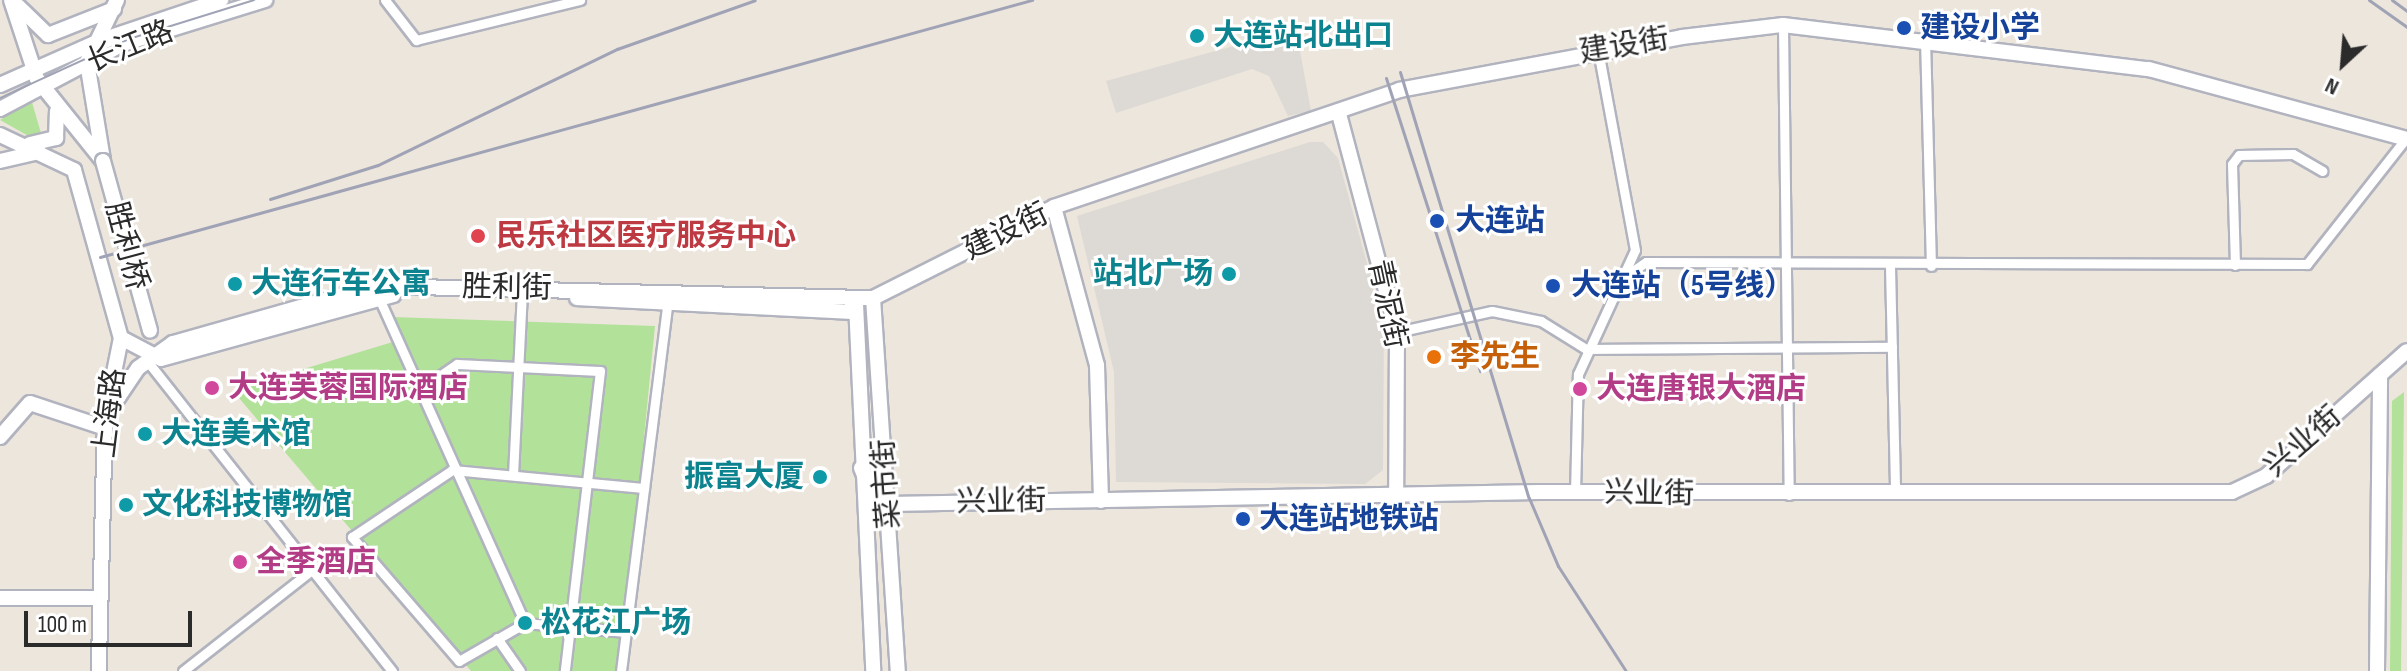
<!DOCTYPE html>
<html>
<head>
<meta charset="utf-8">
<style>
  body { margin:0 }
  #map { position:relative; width:2407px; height:671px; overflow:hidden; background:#ede6dd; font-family:"Sofia Sans Condensed","Noto Sans SC",sans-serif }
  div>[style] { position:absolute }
  .green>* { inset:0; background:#b2e29a }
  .plaza>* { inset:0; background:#ddd9d4 }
  .roads { filter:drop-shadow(2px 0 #b1b3be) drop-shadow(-2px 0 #b1b3be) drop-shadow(0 2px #b1b3be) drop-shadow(0 -2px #b1b3be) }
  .street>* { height:9px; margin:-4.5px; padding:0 4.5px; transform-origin:4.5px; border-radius:4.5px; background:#fff }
  .secondary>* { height:14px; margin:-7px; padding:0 7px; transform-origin:7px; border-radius:7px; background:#fff }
  .tram>* { height:2px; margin:-1px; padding:0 1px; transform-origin:1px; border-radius:1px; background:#a0a3b5 }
  .rail>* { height:3px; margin:-1.5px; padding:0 1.5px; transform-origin:1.5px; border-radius:1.5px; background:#a0a3b5 }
  .bridges { filter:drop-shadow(2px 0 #b1b3be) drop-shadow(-2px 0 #b1b3be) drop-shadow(0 2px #b1b3be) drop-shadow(0 -2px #b1b3be) }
  .secondary-bridge>* { height:14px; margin:-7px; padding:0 7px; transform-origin:7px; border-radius:7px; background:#fff }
  .dots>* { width:22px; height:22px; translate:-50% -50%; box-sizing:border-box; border:4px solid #fff; border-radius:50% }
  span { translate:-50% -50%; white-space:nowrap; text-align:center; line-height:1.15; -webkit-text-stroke:6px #fff; paint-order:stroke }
  .transit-label { font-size:30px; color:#164399; font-weight:700 }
  .left { translate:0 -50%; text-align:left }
  .culture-label { font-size:30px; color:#0d838f; font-weight:700 }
  .right { translate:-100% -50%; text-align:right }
  .street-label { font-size:30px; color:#2b2b2b }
  .health-label { font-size:30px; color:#be3a42; font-weight:700 }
  .food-label { font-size:30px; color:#c56008; font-weight:700 }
  .hotel-label { font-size:30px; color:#b23c85; font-weight:700 }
  .north { position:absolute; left:2303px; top:24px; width:80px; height:80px; -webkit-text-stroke:6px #fff; paint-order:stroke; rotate:206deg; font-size:22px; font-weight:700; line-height:32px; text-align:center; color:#2b2b2b }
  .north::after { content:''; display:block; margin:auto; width:28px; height:36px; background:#2b2b2b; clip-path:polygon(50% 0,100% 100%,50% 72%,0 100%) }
  .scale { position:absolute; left:24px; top:611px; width:168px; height:36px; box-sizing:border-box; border:4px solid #2b2b2b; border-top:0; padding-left:10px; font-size:24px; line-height:28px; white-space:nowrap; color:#2b2b2b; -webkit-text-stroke:6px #fff; paint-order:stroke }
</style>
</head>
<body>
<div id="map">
  <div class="green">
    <div style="clip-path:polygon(31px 99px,41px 133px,32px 138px,0 120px)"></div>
    <div style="clip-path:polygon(393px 317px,655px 326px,621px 671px,471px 671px,239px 398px,244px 387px,396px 341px,401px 337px)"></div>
    <div style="clip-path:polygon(2404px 392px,2401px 671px,2390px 671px,2392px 401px)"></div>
  </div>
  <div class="plaza">
    <div style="clip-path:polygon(1296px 29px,1311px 111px,1288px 116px,1269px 76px,1252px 69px,1116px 113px,1106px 81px)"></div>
    <div style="clip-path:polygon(1310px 142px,1323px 142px,1338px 158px,1384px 325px,1383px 470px,1365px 484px,1116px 482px,1114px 372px,1077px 216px)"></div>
  </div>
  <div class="roads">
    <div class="street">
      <div style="left:385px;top:0;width:51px;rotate:52.2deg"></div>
      <div style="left:416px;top:40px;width:169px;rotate:-13.7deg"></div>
      <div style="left:1783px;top:25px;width:470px;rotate:89.3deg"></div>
      <div style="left:1925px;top:38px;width:228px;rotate:88.5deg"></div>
      <div style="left:2235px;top:265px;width:101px;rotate:-91.7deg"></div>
      <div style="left:2232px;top:164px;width:11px;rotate:-52deg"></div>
      <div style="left:2239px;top:155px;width:54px;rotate:-1.1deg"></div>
      <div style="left:2293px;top:154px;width:34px;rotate:30deg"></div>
      <div style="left:1890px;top:266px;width:227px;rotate:88.7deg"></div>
      <div style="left:1630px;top:273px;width:19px;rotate:-35deg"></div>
      <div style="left:1646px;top:262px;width:661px;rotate:0.17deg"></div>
      <div style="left:2307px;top:264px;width:160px;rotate:-51.8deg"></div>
      <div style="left:378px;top:296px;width:359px;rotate:65.8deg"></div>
      <div style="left:1397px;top:332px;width:97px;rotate:-12.5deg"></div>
      <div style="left:1492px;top:311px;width:50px;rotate:11.5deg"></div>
      <div style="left:1541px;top:321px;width:53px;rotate:31.9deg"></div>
      <div style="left:1586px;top:349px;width:306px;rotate:-0.4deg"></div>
      <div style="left:148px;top:362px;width:394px;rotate:51.7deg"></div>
      <div style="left:416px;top:392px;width:50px;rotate:-34.3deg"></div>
      <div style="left:457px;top:364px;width:143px;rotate:2.8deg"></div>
      <div style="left:600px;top:371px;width:302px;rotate:96.7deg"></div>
      <div style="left:513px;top:475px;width:187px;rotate:-87.2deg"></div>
      <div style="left:1575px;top:493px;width:119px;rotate:-88.6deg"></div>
      <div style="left:1578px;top:374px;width:136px;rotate:-65.3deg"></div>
      <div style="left:1635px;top:250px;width:202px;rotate:-100.5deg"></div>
      <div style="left:525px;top:623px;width:76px;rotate:150.1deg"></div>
      <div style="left:459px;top:661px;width:164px;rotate:-130.8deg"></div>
      <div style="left:352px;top:537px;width:120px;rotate:-33.8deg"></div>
      <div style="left:452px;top:470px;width:193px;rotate:5.4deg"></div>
      <div style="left:525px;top:623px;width:101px;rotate:5.1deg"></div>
      <div style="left:497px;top:638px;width:40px;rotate:55.1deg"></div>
      <div style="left:183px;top:671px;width:164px;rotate:-38.1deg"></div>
      <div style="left:621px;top:671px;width:374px;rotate:-82.8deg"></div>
    </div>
    <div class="secondary">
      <div style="left:11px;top:0;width:83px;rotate:71.8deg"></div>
      <div style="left:37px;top:79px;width:105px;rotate:51.2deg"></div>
      <div style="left:18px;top:6px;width:42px;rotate:44deg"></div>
      <div style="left:48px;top:35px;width:71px;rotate:-21.5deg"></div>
      <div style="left:0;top:85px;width:108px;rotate:-24deg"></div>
      <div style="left:99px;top:41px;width:129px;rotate:-18.6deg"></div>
      <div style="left:0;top:109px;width:139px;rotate:-27.9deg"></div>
      <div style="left:123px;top:44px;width:149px;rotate:-17.2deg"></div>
      <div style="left:1339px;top:114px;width:226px;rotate:75.1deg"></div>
      <div style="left:1397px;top:332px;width:166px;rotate:90.3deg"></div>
      <div style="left:0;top:135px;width:82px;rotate:25.3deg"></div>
      <div style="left:74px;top:170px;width:174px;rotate:74.4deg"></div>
      <div style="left:121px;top:338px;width:81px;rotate:101.4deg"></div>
      <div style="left:105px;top:417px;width:254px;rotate:91.4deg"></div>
      <div style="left:30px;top:144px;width:27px;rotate:-13deg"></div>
      <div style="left:56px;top:138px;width:27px;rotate:-88deg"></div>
      <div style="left:103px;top:160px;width:99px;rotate:-99.3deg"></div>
      <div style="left:87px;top:62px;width:69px;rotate:-64.2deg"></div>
      <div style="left:0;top:161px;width:40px;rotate:-13deg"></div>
      <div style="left:1054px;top:207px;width:164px;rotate:74.8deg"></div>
      <div style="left:1097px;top:365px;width:136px;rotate:88.3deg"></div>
      <div style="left:577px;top:298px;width:279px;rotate:2.9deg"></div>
      <div style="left:873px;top:298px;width:374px;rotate:86.2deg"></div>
      <div style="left:856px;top:304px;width:367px;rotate:87.3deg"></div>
      <div style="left:121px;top:338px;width:45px;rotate:27.7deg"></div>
      <div style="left:161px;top:359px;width:241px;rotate:-15.4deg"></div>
      <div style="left:105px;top:417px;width:59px;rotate:-56deg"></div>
      <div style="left:138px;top:368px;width:43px;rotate:-35.5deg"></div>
      <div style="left:173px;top:343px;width:209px;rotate:-15.8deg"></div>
      <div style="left:374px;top:286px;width:499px;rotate:1.4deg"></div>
      <div style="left:873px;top:298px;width:203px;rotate:-26.7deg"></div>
      <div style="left:1054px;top:207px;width:364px;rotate:-18.7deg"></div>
      <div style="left:1399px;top:90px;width:288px;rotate:-10.6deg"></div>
      <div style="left:1682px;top:37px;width:102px;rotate:-6.8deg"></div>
      <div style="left:1783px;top:25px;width:369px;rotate:6.9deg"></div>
      <div style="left:2149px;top:69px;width:267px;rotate:15.2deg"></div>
      <div style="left:0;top:437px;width:45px;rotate:-48.6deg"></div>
      <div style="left:30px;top:403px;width:79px;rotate:18.4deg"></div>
      <div style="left:861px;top:468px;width:35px;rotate:68deg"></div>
      <div style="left:874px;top:500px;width:16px;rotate:15deg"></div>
      <div style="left:889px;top:504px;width:650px;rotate:-1.06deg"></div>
      <div style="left:1539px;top:492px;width:693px"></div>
      <div style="left:2232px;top:492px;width:38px;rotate:-25deg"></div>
      <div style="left:2266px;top:476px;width:188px;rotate:-41.6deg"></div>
      <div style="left:0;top:598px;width:99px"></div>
      <div style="left:2377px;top:671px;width:296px;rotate:-89.4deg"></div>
    </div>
  </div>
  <div class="tram">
    <div style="left:0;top:98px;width:142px;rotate:-24.6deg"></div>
    <div style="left:129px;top:39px;width:131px;rotate:-17.3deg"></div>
  </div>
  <div class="rail">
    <div style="left:2369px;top:0;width:47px;rotate:35.4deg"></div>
    <div style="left:2392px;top:0;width:19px;rotate:36deg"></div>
    <div style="left:1400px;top:72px;width:445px;rotate:73.2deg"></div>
    <div style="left:1529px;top:498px;width:74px;rotate:66.9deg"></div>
    <div style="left:1558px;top:566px;width:125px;rotate:57.1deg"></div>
    <div style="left:1386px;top:78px;width:308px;rotate:72.2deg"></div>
    <div style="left:270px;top:199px;width:113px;rotate:-17.5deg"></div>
    <div style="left:378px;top:165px;width:266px;rotate:-25.9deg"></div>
    <div style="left:617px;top:49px;width:146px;rotate:-19.5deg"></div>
    <div style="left:100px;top:257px;width:967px;rotate:-15.42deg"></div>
  </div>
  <div class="bridges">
    <div class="secondary-bridge">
      <div style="left:103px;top:161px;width:176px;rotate:74.5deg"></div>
    </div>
  </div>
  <div class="dots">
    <div style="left:1904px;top:28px;background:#1a4fb4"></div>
    <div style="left:1197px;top:36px;background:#0f9aa8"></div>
    <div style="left:1437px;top:221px;background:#1a4fb4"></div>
    <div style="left:478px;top:236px;background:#e0444e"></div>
    <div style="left:1229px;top:274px;background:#0f9aa8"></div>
    <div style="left:235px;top:284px;background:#0f9aa8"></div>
    <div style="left:1553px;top:286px;background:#1a4fb4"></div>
    <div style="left:1434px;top:357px;background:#e8710a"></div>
    <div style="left:212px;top:388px;background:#d1479c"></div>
    <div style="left:1580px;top:389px;background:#d1479c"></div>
    <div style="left:145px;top:434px;background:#0f9aa8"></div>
    <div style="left:820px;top:477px;background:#0f9aa8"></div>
    <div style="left:126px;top:505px;background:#0f9aa8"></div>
    <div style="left:1243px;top:519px;background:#1a4fb4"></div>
    <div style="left:240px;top:562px;background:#d1479c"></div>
    <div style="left:525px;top:623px;background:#0f9aa8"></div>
  </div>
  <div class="transit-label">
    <span class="left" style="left:1920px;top:28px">建设小学</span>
    <span class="left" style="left:1455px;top:221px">大连站</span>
    <span class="left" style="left:1571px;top:286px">大连站（5号线）</span>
    <span class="left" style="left:1259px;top:519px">大连站地铁站</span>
  </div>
  <div class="culture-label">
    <span class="left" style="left:1213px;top:36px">大连站北出口</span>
    <span class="right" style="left:1213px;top:274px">站北广场</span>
    <span class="left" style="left:251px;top:284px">大连行车公寓</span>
    <span class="left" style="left:161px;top:434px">大连美术馆</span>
    <span class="right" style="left:804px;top:477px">振富大厦</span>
    <span class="left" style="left:142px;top:505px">文化科技博物馆</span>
    <span class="left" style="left:541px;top:623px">松花江广场</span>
  </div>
  <div class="street-label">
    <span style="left:1624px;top:46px;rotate:-9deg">建设街</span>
    <span style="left:130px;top:47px;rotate:-22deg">长江路</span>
    <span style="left:1006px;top:232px;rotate:-26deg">建设街</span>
    <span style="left:126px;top:246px;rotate:75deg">胜利桥</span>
    <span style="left:507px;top:288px;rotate:1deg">胜利街</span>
    <span style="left:1387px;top:304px;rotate:78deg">青泥街</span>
    <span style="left:110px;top:413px;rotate:-83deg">上海路</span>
    <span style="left:2303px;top:442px;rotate:-41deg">兴业街</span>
    <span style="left:887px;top:484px;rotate:-94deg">菜市街</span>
    <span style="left:1649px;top:494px;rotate:1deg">兴业街</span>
    <span style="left:1001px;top:502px;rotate:-1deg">兴业街</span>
  </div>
  <div class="health-label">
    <span class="left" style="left:496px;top:236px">民乐社区医疗服务中心</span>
  </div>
  <div class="food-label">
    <span class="left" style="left:1450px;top:357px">李先生</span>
  </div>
  <div class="hotel-label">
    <span class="left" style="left:228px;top:388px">大连芙蓉国际酒店</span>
    <span class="left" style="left:1596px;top:389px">大连唐银大酒店</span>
    <span class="left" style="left:256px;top:562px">全季酒店</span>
  </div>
  <div class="north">N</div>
  <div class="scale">100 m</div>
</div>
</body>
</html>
